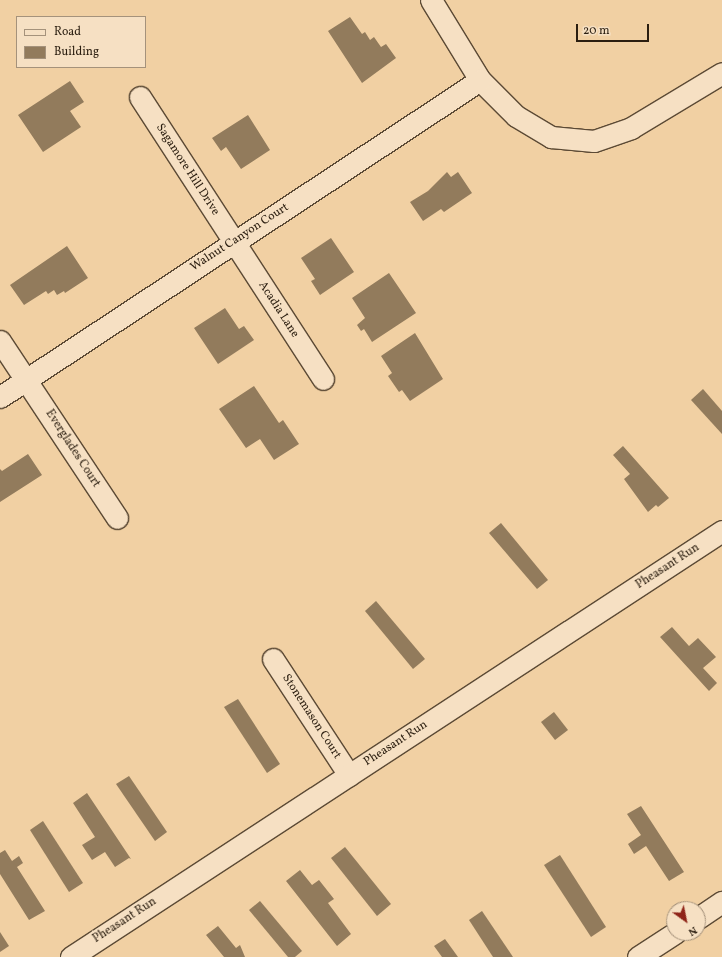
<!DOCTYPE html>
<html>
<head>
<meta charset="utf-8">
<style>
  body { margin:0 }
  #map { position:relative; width:722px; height:957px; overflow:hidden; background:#f1d0a3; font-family:Vollkorn,serif }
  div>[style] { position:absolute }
  .building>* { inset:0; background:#927b5c }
  .roads { filter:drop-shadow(1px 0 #5c4a35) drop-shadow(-1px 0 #5c4a35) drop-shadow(0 1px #5c4a35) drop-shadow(0 -1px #5c4a35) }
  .street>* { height:21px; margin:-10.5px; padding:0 10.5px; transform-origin:10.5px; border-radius:10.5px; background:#f6e0c3 }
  span { translate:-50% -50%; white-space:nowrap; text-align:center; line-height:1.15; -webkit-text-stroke:3px #f6e0c3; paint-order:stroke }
  .street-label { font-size:12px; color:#2b1e10 }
  .legend { position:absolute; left:16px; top:16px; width:130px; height:52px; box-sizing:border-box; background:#f6e0c3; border:1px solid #a5927b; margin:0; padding:5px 7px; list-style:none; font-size:12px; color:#2b1e10 }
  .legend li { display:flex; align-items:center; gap:8px; height:20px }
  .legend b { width:20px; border:1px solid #a5927b }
  .north { position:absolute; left:666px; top:901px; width:40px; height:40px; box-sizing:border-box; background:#f6e0c3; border:1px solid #a5927b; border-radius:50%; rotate:147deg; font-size:11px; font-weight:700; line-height:16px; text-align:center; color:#2b1e10 }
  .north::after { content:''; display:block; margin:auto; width:14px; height:18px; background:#8f2418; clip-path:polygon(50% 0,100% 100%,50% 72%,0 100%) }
  .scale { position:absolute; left:576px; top:24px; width:73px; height:18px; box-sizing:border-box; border:2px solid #2b1e10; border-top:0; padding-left:5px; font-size:12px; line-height:14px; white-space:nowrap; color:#2b1e10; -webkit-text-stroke:3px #f6e0c3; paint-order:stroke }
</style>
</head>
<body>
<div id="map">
  <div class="building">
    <div style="clip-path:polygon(350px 17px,362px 34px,365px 32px,370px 40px,374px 37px,381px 47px,386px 44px,396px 58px,362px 83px,328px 31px)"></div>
    <div style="clip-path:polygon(70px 81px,84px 102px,70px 111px,81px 127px,43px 152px,18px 115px)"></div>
    <div style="clip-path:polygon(248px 115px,270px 150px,241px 169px,226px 147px,221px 151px,212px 138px)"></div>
    <div style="clip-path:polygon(447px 172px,451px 177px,458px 172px,472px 193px,444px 212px,441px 209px,423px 221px,410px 202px,428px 191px)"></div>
    <div style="clip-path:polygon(331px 238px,354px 272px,320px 295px,311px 281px,315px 279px,301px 258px)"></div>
    <div style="clip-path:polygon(67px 246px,88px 278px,65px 293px,64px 291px,57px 295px,54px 290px,48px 294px,46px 291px,24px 305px,10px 285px)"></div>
    <div style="clip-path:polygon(389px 273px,416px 313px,372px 342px,364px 329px,361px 331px,357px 325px,365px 318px,352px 298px)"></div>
    <div style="clip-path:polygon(225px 308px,239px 329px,244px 326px,254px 340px,218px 364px,194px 328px)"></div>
    <div style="clip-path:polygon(415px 333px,443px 379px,410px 401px,402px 390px,399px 392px,388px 376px,392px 373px,381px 356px)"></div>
    <div style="clip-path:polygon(254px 386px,279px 423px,283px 420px,299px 444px,274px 460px,260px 439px,246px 448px,219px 409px)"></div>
    <div style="clip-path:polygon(703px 389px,722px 411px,722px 434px,691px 400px)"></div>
    <div style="clip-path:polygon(623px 446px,669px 498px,658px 507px,656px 505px,648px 512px,624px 479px,630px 474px,613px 455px)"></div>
    <div style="clip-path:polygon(28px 454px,42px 475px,0 502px,0 469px,2px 471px)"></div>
    <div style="clip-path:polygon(501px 523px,548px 580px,537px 589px,489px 533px)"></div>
    <div style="clip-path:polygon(376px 601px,425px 659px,413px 669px,365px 611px)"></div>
    <div style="clip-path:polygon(672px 627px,689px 646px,698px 638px,716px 657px,703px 668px,717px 683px,709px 691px,660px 637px)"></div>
    <div style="clip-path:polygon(238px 699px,280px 764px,267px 773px,224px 707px)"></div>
    <div style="clip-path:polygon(554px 712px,568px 730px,555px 740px,541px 722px)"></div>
    <div style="clip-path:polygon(129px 776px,167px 832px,155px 841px,116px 784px)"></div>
    <div style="clip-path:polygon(87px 793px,131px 859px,129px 858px,115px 867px,105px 852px,92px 860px,82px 845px,95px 837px,73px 803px)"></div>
    <div style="clip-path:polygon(641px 806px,684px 872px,669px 881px,646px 846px,634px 854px,628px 844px,641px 835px,627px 814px)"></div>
    <div style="clip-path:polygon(43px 821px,83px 883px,69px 892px,30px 830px)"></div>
    <div style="clip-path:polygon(345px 847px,391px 904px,377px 916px,331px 858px)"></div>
    <div style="clip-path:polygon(5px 850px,12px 861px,19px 856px,23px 863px,17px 867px,45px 911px,29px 920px,0 874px,0 853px)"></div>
    <div style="clip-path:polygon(560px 855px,606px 927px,591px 937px,544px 865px)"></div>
    <div style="clip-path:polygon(300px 870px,312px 885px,319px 880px,334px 899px,328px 903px,351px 934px,337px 946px,286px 881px)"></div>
    <div style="clip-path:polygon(260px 901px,302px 951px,295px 957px,288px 957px,249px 910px)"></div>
    <div style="clip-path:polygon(482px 911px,513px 957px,493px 957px,469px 920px)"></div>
    <div style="clip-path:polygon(218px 926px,236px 948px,240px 945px,245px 957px,224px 957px,206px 935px)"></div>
    <div style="clip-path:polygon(0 932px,9px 946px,0 952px)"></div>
    <div style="clip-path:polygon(445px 939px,458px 957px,442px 957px,434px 946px)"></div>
  </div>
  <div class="roads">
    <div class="street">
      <div style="left:431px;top:0;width:94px;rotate:58.5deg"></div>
      <div style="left:480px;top:80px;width:51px;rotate:45deg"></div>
      <div style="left:516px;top:116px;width:41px;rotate:31deg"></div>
      <div style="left:551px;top:137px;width:43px;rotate:5.3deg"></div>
      <div style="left:594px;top:141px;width:39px;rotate:-19deg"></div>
      <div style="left:631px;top:128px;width:106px;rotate:-31.1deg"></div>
      <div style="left:140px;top:97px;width:336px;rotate:57deg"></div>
      <div style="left:0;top:341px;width:212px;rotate:56.5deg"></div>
      <div style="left:0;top:397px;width:575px;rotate:-33.44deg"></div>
      <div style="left:273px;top:659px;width:139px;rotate:56.8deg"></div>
      <div style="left:698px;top:918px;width:29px;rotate:-34deg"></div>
      <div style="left:71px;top:957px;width:778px;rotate:-33.2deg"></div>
      <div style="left:638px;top:957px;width:44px;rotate:-33deg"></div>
    </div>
  </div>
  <div class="street-label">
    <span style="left:187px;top:170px;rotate:57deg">Sagamore Hill Drive</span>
    <span style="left:240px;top:238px;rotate:-33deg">Walnut Canyon Court</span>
    <span style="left:278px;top:310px;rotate:57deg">Acadia Lane</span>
    <span style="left:72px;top:449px;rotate:57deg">Everglades Court</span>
    <span style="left:668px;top:567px;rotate:-33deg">Pheasant Run</span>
    <span style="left:311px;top:717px;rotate:57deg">Stonemason Court</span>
    <span style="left:396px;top:744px;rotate:-33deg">Pheasant Run</span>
    <span style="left:125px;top:921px;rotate:-33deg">Pheasant Run</span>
  </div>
  <ul class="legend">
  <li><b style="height:5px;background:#f6e0c3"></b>Road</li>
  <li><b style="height:11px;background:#927b5c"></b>Building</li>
  </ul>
  <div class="north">N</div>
  <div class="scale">20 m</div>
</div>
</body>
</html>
